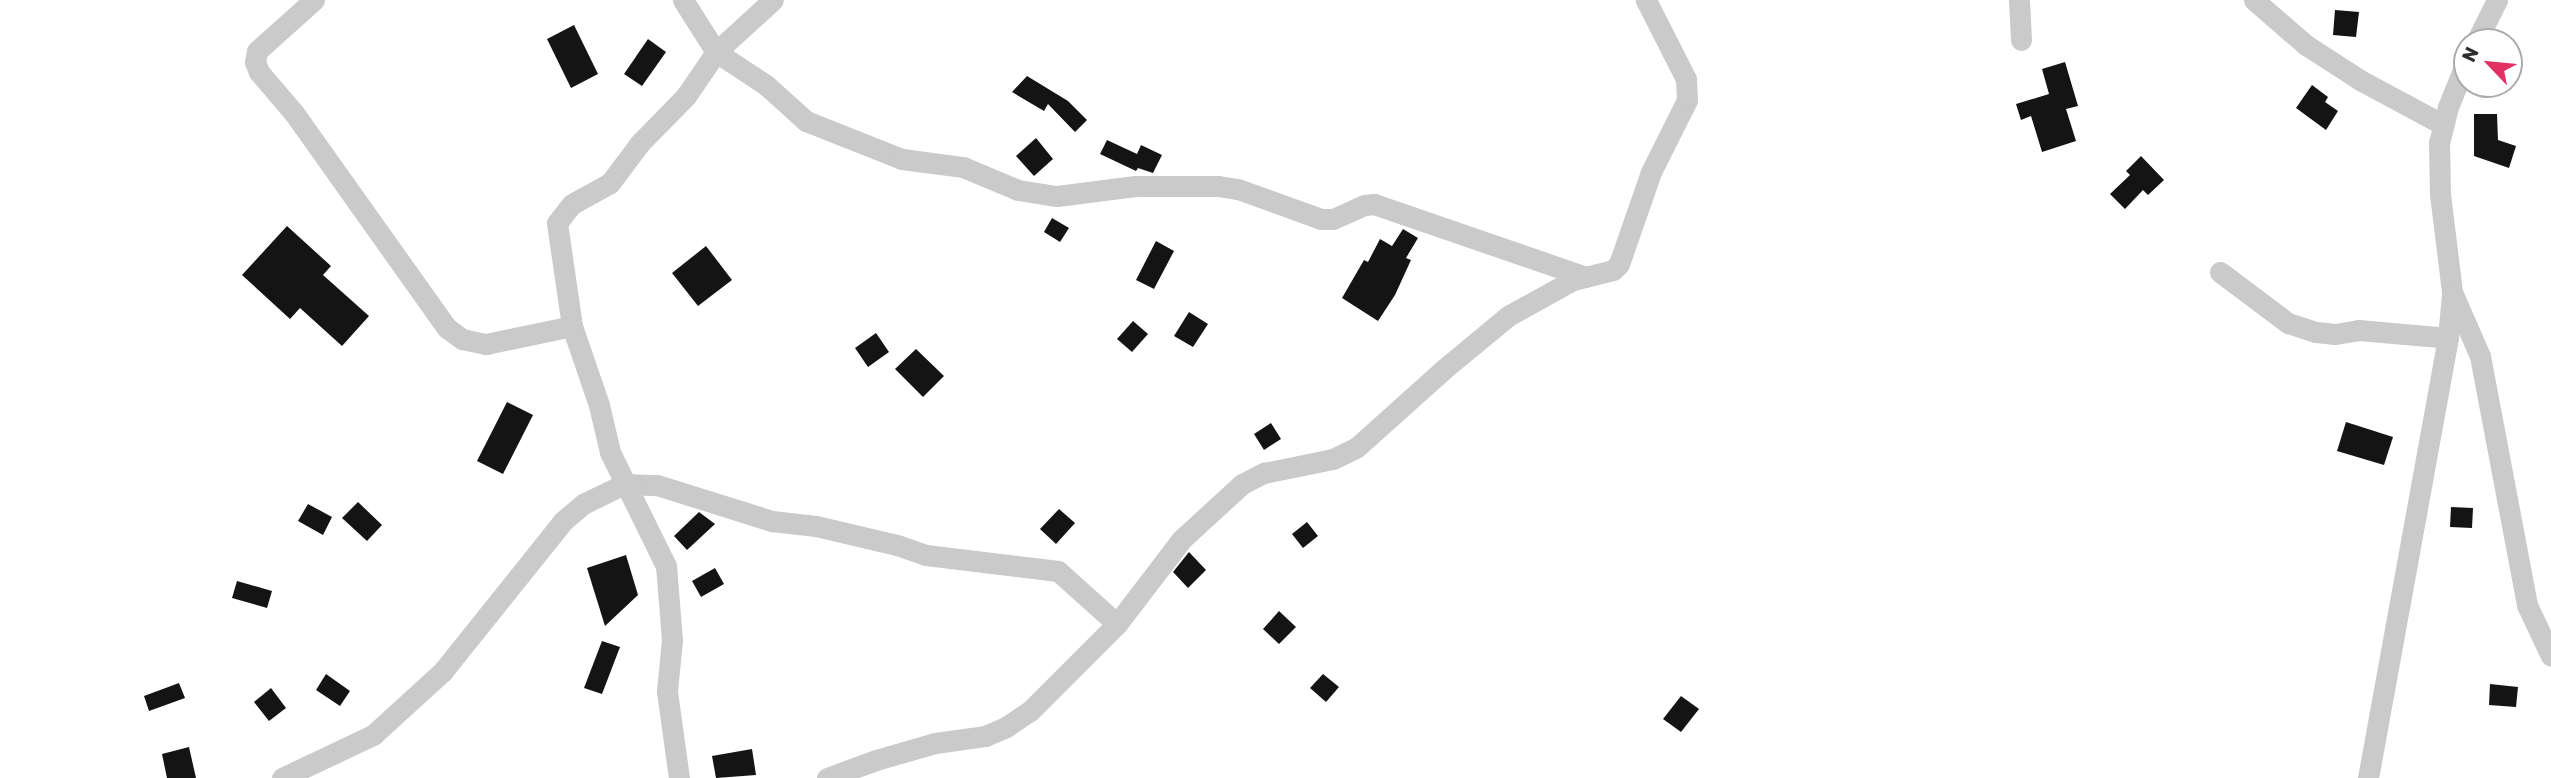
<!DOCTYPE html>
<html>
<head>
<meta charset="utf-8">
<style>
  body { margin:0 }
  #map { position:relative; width:2551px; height:778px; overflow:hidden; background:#fff; font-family:Rubik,sans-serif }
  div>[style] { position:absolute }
  .building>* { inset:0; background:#141414 }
  .street>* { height:21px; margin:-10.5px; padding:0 10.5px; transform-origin:10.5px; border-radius:10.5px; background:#cacaca }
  span { translate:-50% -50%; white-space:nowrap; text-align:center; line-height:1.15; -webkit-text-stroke:7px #fff; paint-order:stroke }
  .north { position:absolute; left:2453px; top:28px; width:70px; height:70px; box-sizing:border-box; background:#fff; border:2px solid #ababab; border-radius:50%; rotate:296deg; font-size:19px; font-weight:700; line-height:28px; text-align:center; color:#2d2d2d }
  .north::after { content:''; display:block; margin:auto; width:24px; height:32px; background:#e23063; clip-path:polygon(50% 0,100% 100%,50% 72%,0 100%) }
</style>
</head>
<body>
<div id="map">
  <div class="building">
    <div style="clip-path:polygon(2335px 10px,2359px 12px,2356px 37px,2333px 35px)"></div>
    <div style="clip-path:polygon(574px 25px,598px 74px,571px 88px,547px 39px)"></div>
    <div style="clip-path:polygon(648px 39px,666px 52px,642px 86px,624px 74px)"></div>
    <div style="clip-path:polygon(2065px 62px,2078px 106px,2066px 109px,2076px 141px,2042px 152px,2031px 116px,2021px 120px,2016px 104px,2049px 94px,2042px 69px)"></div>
    <div style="clip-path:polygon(1027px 76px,1068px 101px,1087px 120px,1075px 132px,1048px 104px,1044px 111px,1012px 92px)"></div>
    <div style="clip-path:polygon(2312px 85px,2328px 97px,2325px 102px,2338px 111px,2326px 130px,2296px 108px)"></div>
    <div style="clip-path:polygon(2474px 114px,2497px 114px,2498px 140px,2516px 146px,2509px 168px,2474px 156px)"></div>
    <div style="clip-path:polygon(1036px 138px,1053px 159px,1034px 176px,1016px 156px)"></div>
    <div style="clip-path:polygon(1107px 140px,1137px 154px,1141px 145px,1162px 155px,1153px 173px,1138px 168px,1136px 171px,1100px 154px)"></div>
    <div style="clip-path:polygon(2141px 156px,2164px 180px,2148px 195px,2143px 190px,2125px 209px,2110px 194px,2130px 175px,2126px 171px)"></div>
    <div style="clip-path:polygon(1052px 218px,1069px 228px,1060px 242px,1044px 232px)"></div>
    <div style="clip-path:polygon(287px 226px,331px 266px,323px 275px,369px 316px,342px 346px,300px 308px,290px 319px,242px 275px)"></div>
    <div style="clip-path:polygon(1403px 229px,1418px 238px,1406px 258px,1411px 260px,1395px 295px,1378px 321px,1342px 298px,1364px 260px,1368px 262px,1380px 239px,1392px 246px)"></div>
    <div style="clip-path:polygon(1156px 241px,1174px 251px,1154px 289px,1136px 280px)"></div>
    <div style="clip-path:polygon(706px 246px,732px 280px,698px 306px,672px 273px)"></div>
    <div style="clip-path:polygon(1189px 312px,1208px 324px,1193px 347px,1174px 336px)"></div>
    <div style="clip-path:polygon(1133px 321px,1148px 334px,1132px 352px,1117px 339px)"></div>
    <div style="clip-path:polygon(876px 333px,889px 352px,868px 367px,855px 348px)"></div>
    <div style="clip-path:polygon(916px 349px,944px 376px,923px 397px,895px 369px)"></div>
    <div style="clip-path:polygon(507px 402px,533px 415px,503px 474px,477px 461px)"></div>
    <div style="clip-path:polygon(2346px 422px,2393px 437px,2384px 465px,2337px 451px)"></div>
    <div style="clip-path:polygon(1271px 423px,1281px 439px,1264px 450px,1254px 434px)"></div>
    <div style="clip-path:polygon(358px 502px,382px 525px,367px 541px,342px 518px)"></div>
    <div style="clip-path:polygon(308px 504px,332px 517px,323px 535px,298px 521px)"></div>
    <div style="clip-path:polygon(2451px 507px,2473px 508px,2472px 528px,2450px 527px)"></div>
    <div style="clip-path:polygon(1059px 509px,1075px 523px,1056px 544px,1040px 529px)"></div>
    <div style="clip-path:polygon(699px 512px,715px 524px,687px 550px,674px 536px)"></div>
    <div style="clip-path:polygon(1307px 522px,1318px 536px,1303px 548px,1292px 534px)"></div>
    <div style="clip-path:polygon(1189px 552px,1206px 570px,1188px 588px,1173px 572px)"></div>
    <div style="clip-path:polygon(626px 555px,638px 595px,605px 626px,587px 568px)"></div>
    <div style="clip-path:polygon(715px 568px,724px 584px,701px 597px,692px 581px)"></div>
    <div style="clip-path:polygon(237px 581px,272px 591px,267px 608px,232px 598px)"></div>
    <div style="clip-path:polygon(1279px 611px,1296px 627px,1279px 644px,1263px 629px)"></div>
    <div style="clip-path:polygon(602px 641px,620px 647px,602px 694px,584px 688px)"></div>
    <div style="clip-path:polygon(326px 674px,350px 691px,340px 706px,316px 690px)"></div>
    <div style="clip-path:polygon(1323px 674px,1339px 687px,1326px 702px,1310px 688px)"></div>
    <div style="clip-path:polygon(179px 683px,185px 698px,149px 711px,144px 696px)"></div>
    <div style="clip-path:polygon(2490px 684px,2518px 687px,2516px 707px,2489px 705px)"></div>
    <div style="clip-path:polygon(271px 688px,286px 708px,269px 721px,254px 702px)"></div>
    <div style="clip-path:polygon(1681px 696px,1699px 709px,1681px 732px,1663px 719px)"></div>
    <div style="clip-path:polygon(189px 747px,196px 778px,167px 778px,162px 754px)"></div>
    <div style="clip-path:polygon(752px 749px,756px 775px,716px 778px,712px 756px)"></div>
  </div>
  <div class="street">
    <div style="left:314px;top:0;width:76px;rotate:138.2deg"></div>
    <div style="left:257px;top:51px;width:11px;rotate:100deg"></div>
    <div style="left:255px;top:62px;width:11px;rotate:68deg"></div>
    <div style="left:259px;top:72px;width:54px;rotate:49.5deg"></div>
    <div style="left:294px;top:113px;width:264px;rotate:54.6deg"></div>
    <div style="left:447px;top:328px;width:19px;rotate:36deg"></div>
    <div style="left:462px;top:339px;width:25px;rotate:12deg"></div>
    <div style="left:486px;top:344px;width:88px;rotate:-11.8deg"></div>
    <div style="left:683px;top:0;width:62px;rotate:57.6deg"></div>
    <div style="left:716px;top:52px;width:60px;rotate:33.4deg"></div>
    <div style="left:766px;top:85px;width:54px;rotate:42deg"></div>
    <div style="left:806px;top:121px;width:103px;rotate:21.6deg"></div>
    <div style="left:902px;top:159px;width:62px;rotate:7.5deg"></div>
    <div style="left:963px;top:167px;width:60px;rotate:22.7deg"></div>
    <div style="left:1018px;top:190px;width:39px;rotate:9deg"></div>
    <div style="left:1057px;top:196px;width:79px;rotate:-7.3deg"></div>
    <div style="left:1135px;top:186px;width:83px"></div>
    <div style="left:1218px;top:186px;width:20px;rotate:9deg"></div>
    <div style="left:1238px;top:189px;width:88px;rotate:19.9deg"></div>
    <div style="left:1321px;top:219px;width:12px"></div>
    <div style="left:1333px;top:219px;width:34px;rotate:-24deg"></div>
    <div style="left:1364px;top:205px;width:10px;rotate:-6deg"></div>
    <div style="left:1374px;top:204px;width:224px;rotate:19deg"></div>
    <div style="left:2019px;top:0;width:40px;rotate:87.1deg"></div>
    <div style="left:2254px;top:0;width:69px;rotate:40.9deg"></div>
    <div style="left:2306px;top:45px;width:64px;rotate:32.9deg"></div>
    <div style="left:2360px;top:80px;width:95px;rotate:28.2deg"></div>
    <div style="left:2476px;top:42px;width:47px;rotate:-63.4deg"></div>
    <div style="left:2467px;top:60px;width:51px;rotate:112deg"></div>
    <div style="left:2448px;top:107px;width:36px;rotate:104deg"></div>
    <div style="left:2439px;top:142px;width:52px;rotate:88.9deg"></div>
    <div style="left:2440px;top:194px;width:99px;rotate:83deg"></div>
    <div style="left:2452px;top:292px;width:70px;rotate:66.4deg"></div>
    <div style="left:2480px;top:356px;width:253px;rotate:79.3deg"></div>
    <div style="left:2527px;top:605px;width:56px;rotate:64.8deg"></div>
    <div style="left:2220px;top:272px;width:85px;rotate:36.9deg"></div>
    <div style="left:2288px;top:323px;width:29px;rotate:18deg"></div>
    <div style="left:2316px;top:332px;width:19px;rotate:6deg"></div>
    <div style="left:2335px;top:334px;width:24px;rotate:-9deg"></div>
    <div style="left:2359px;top:330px;width:89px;rotate:5.1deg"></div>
    <div style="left:282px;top:778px;width:101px;rotate:-25.3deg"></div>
    <div style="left:373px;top:735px;width:95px;rotate:-42.4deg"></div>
    <div style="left:443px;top:671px;width:192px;rotate:-51.3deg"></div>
    <div style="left:563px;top:521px;width:26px;rotate:-40deg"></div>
    <div style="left:583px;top:504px;width:46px;rotate:-26deg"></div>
    <div style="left:624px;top:484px;width:33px;rotate:2deg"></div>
    <div style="left:657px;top:485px;width:121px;rotate:17.4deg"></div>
    <div style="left:772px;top:521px;width:44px;rotate:6.5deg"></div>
    <div style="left:816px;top:526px;width:83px;rotate:13.2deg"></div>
    <div style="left:897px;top:545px;width:31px;rotate:19deg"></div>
    <div style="left:926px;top:555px;width:133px;rotate:6.9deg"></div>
    <div style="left:1058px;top:571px;width:79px;rotate:41.9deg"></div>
    <div style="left:679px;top:778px;width:88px;rotate:-97.9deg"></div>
    <div style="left:667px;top:691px;width:51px;rotate:-84.4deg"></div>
    <div style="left:672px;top:640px;width:74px;rotate:-94.6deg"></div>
    <div style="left:666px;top:566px;width:127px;rotate:-116.2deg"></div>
    <div style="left:610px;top:452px;width:48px;rotate:-103.2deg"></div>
    <div style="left:599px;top:405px;width:83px;rotate:-108.9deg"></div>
    <div style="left:572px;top:326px;width:104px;rotate:-98.3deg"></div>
    <div style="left:557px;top:223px;width:24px;rotate:-52deg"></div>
    <div style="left:572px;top:204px;width:43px;rotate:-28.9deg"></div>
    <div style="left:610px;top:183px;width:50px;rotate:-53.1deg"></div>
    <div style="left:640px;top:143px;width:66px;rotate:-45.6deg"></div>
    <div style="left:686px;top:96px;width:53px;rotate:-55.7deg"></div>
    <div style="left:716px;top:52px;width:77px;rotate:-42.4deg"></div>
    <div style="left:827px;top:778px;width:52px;rotate:-20.2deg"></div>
    <div style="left:876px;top:760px;width:61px;rotate:-16.1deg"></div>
    <div style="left:935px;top:743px;width:50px;rotate:-8deg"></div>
    <div style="left:985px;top:736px;width:23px;rotate:-23deg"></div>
    <div style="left:1006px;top:727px;width:29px;rotate:-34deg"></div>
    <div style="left:1030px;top:711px;width:123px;rotate:-45deg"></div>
    <div style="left:1117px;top:624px;width:107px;rotate:-52.6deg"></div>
    <div style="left:1182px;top:539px;width:81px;rotate:-42.5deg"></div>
    <div style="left:1242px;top:484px;width:25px;rotate:-27deg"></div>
    <div style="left:1264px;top:473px;width:70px;rotate:-11.5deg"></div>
    <div style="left:1333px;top:459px;width:25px;rotate:-26deg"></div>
    <div style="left:1356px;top:448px;width:118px;rotate:-41.9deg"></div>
    <div style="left:1444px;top:369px;width:83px;rotate:-39.6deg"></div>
    <div style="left:1508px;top:316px;width:74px;rotate:-29deg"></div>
    <div style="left:1573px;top:280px;width:41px;rotate:-14deg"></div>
    <div style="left:1613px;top:270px;width:8px;rotate:-45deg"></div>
    <div style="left:1619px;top:264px;width:97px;rotate:-70.8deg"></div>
    <div style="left:1651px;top:172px;width:80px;rotate:-63.4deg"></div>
    <div style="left:1687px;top:100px;width:21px;rotate:-93deg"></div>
    <div style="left:1686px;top:79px;width:89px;rotate:-116.9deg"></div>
    <div style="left:2368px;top:778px;width:447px;rotate:-79.7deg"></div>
    <div style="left:2448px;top:338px;width:44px;rotate:-84.8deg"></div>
  </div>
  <div class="north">N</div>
</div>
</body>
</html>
